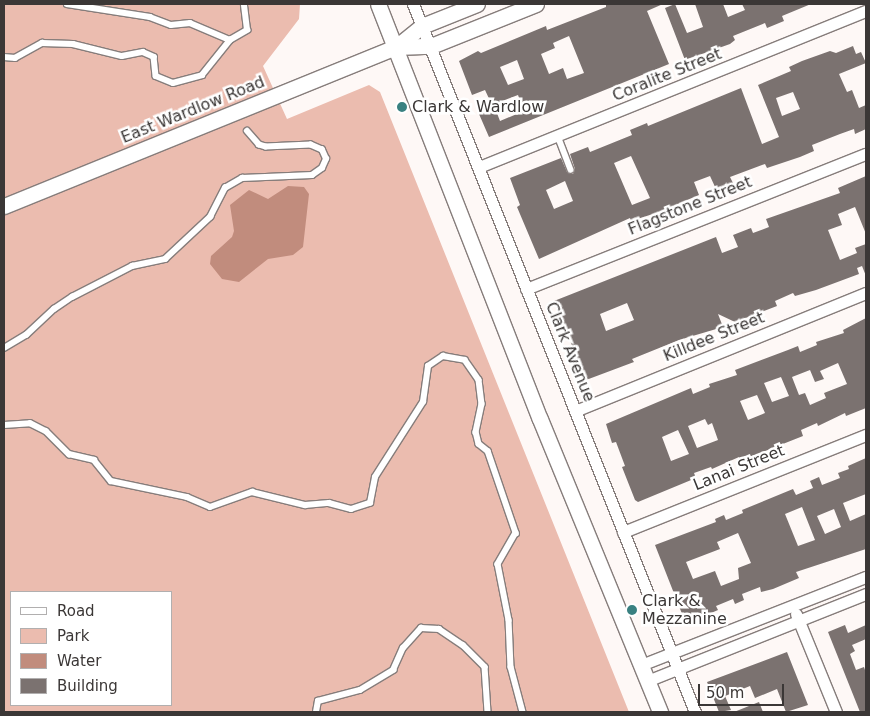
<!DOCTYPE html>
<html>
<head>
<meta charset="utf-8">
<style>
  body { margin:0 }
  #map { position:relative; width:870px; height:716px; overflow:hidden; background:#fef8f6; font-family:"DejaVu Sans",sans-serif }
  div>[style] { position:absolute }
  .green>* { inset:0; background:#ebbcaf }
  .water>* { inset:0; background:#c18c7d }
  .building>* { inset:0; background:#7b7270 }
  .roads { filter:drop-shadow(1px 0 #867d7b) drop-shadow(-1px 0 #867d7b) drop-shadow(0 1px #867d7b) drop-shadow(0 -1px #867d7b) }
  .lane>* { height:5.5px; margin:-2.75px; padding:0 2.75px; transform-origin:2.75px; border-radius:2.75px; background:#fff }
  .street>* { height:11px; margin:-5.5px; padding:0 5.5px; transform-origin:5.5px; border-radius:5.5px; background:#fff }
  .secondary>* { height:15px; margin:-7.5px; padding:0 7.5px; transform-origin:7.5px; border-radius:7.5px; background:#fff }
  .dots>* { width:14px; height:14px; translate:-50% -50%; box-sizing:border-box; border:2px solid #fff; border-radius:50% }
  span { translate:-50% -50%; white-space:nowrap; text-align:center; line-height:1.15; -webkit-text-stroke:5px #fff; paint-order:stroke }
  .street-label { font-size:16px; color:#3b3736 }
  .poi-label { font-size:16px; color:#3b3736 }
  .left { translate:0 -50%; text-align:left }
  .frame { position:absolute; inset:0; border:5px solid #3b3736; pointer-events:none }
  .legend { position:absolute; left:10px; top:591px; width:162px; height:115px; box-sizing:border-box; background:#fff; border:1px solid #b1afaf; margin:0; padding:6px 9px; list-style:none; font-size:15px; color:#3b3736 }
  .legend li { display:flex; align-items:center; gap:10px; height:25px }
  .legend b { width:25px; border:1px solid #b1afaf }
  .scale { position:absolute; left:698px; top:684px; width:86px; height:22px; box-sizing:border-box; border:2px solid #3b3736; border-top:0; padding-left:6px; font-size:15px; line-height:18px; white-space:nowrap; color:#3b3736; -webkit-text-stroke:4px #fff; paint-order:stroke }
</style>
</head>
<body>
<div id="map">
  <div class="green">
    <div style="clip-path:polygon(evenodd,4px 4px,300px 4px,299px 19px,263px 66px,287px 119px,369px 85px,380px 92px,629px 712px,4px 712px,4px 4px,11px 592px,171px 592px,171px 705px,11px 705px,11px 592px)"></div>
  </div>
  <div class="water">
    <div style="clip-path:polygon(288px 186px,304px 187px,309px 194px,303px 247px,293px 255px,268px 259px,239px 282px,222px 279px,210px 264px,211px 256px,232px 237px,234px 231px,230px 205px,249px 190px,268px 199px)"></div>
  </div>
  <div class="building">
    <div style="clip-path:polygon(evenodd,606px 4px,663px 4px,647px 11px,669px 64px,489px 137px,479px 114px,495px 108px,500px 121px,524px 111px,518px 95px,492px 105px,485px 90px,472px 95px,459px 61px,478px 51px,481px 53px,546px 26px,547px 30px,606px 7px,606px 4px,569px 36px,584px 73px,567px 79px,563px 68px,549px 74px,541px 54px,555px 48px,553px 43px,569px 36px,606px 4px,517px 60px,524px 79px,508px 85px,500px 67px,517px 60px)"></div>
    <div style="clip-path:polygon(675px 4px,687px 33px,703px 27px,695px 4px,723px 4px,728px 17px,745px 10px,742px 4px,811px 4px,782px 16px,784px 21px,767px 28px,765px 23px,733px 36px,735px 40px,730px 44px,685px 60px,665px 8px)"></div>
    <div style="clip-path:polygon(evenodd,853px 46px,856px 54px,861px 52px,866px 63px,839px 74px,847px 92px,852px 90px,859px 108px,866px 105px,866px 129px,855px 134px,854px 129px,840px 134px,812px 145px,814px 151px,800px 157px,767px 168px,765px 164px,730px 177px,733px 183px,716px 189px,710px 176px,694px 182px,699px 195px,656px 213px,631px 221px,630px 218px,539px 259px,517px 207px,520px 205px,510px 178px,561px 158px,567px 172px,573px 174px,575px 169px,570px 154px,588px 147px,590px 152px,632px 135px,630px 130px,647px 123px,648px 126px,741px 88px,762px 144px,779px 137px,758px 85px,791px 71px,789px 67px,802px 61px,830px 51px,836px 53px,853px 46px,793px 92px,800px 109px,782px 116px,776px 98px,793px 92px,853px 46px,631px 156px,650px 198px,632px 205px,614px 163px,631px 156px,853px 46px,565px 181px,573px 201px,554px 209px,546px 190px,565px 181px)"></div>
    <div style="clip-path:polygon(evenodd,866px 176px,866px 234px,855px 207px,838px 214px,842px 225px,828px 230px,840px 260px,857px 253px,855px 248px,866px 244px,866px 276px,862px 266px,857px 268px,859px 274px,816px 290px,795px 296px,793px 293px,775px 301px,777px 306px,735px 322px,718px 314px,723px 327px,679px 340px,632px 359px,634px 362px,586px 380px,554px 301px,716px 237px,722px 253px,738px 247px,733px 235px,751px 228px,753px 233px,769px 227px,766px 219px,840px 193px,838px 188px,866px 176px,627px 303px,634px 320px,606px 331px,600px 314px,627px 303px)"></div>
    <div style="clip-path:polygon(evenodd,866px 318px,866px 408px,846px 416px,845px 413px,818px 426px,817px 423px,801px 430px,803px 436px,740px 461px,739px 457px,712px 469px,711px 467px,694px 473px,696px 478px,638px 502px,635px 500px,622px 467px,625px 466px,616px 442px,612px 443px,606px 424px,691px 388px,693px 394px,710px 387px,709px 384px,737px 375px,735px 370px,788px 350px,798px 346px,800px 352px,817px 345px,816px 342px,844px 333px,843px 330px,866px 318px,838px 363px,847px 384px,824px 393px,826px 398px,810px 405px,805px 393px,799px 395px,792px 377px,810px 370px,815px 382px,824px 379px,820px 371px,838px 363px,866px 318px,781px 377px,789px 396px,772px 402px,764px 383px,781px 377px,866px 318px,757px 395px,765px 413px,748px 420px,740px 401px,757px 395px,866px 318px,705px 419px,708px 425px,712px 423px,718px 440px,697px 448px,688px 426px,705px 419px,866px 318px,678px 430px,689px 454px,671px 461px,662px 437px,678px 430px)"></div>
    <div style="clip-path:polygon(evenodd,866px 458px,866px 494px,843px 503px,850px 521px,866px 514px,866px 549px,796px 572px,799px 578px,773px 589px,761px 592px,760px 587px,742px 594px,744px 600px,735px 604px,733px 599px,716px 606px,718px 610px,686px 624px,655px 545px,716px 522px,715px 519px,724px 515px,726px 520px,743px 513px,742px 510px,793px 489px,796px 495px,813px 488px,810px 481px,819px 477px,822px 485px,840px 478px,838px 473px,849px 469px,848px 466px,866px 458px,802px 507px,815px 540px,798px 546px,785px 514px,802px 507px,866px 458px,834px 509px,841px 527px,825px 534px,817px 516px,834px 509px,866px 458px,738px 533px,751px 563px,738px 568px,739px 579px,721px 586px,715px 571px,693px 579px,686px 562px,720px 549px,717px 542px,738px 533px)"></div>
    <div style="clip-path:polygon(845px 625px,848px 633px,866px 625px,866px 639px,852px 645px,855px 651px,850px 654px,856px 670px,864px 667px,866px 673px,866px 712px,860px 712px,828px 632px)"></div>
    <div style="clip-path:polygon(787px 652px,808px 705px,786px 712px,777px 689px,755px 698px,750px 686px,725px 696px,731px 710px,719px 712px,707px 682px)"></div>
    <div style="clip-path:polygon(759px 702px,763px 712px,734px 712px)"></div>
  </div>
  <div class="roads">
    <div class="lane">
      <div style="left:67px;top:4px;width:84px;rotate:8.9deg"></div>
      <div style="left:150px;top:17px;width:22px;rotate:21deg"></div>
      <div style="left:171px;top:25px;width:19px;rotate:-6deg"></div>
      <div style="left:190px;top:23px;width:43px;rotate:23deg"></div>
      <div style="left:4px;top:57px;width:11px;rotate:5deg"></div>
      <div style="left:15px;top:58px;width:31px;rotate:-29deg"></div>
      <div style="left:42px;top:43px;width:31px;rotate:2deg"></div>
      <div style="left:73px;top:44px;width:50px;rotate:13.8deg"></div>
      <div style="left:122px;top:56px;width:21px;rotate:-11deg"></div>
      <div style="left:143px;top:52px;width:12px;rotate:24deg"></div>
      <div style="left:154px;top:57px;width:19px;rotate:84deg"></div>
      <div style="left:156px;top:76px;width:18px;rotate:22deg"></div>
      <div style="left:173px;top:83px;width:30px;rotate:-15deg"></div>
      <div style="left:202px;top:75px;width:45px;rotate:-51.3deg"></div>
      <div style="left:230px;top:40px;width:20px;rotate:-30deg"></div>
      <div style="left:247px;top:30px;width:26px;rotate:-97deg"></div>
      <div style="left:558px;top:136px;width:36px;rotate:69deg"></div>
      <div style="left:4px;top:348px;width:26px;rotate:-31deg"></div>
      <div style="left:26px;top:335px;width:38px;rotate:-43deg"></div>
      <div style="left:54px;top:309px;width:22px;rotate:-34deg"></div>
      <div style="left:72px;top:297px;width:68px;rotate:-27.3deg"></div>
      <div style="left:132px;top:266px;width:34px;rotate:-12deg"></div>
      <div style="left:165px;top:259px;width:62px;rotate:-43deg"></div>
      <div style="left:210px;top:217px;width:33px;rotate:-63deg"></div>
      <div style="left:225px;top:188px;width:20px;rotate:-30deg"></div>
      <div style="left:242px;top:178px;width:70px;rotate:-2.5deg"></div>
      <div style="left:312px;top:175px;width:12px;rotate:-35deg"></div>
      <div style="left:322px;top:168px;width:10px;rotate:-66deg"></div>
      <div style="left:326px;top:159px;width:10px;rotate:-114deg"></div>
      <div style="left:322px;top:150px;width:12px;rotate:-156deg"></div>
      <div style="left:311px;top:145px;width:45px;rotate:177.5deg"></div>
      <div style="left:266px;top:147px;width:7px;rotate:-164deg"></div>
      <div style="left:259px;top:145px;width:18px;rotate:-131deg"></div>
      <div style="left:4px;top:425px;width:26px;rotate:-4deg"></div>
      <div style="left:30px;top:423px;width:18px;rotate:27deg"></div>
      <div style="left:46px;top:431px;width:33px;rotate:45deg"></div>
      <div style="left:69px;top:454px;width:26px;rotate:13deg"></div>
      <div style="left:94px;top:460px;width:27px;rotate:51deg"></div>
      <div style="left:111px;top:481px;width:78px;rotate:11.9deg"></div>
      <div style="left:187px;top:497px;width:25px;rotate:23deg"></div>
      <div style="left:210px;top:507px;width:45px;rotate:-19.7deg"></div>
      <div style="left:252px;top:492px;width:55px;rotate:13.8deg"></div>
      <div style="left:305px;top:505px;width:24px;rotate:-5deg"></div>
      <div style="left:329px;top:503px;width:23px;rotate:15deg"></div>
      <div style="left:351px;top:509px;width:20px;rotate:-18deg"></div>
      <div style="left:370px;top:503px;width:26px;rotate:-79deg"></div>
      <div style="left:375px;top:477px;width:89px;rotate:-57.4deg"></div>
      <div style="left:423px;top:402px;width:36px;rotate:-82deg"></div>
      <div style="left:428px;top:366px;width:18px;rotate:-34deg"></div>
      <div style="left:443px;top:356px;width:22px;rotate:10deg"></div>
      <div style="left:465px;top:360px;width:24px;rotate:55deg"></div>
      <div style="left:479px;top:380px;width:24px;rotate:83deg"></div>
      <div style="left:482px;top:404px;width:29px;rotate:102deg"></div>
      <div style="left:476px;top:432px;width:12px;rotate:76deg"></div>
      <div style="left:479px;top:444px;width:11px;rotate:38deg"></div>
      <div style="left:488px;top:451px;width:87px;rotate:71.1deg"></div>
      <div style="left:516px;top:533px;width:36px;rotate:120deg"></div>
      <div style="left:498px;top:564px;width:57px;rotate:78.9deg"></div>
      <div style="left:509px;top:620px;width:47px;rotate:87.6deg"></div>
      <div style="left:511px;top:667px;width:47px;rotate:75.1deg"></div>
      <div style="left:316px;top:712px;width:11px;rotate:-80deg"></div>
      <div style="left:318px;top:701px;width:43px;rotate:-14.7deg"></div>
      <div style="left:360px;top:690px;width:39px;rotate:-31deg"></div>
      <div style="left:393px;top:670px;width:24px;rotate:-66deg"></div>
      <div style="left:403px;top:648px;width:27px;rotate:-48deg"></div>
      <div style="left:421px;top:628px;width:18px;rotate:3deg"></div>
      <div style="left:439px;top:629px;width:29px;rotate:34deg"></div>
      <div style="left:463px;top:645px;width:31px;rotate:45deg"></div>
      <div style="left:485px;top:667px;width:45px;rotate:86.2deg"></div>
    </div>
    <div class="street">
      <div style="left:413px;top:4px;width:762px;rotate:68.28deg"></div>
      <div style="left:479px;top:167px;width:417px;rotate:-22deg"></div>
      <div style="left:526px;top:289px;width:366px;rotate:-21.7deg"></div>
      <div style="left:575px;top:411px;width:314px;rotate:-22.1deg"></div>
      <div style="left:623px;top:532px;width:262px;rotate:-21.8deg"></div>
      <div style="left:796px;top:614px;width:106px;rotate:67.8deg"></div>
      <div style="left:641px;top:665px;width:242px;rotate:-21.4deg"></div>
      <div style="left:647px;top:681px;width:236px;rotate:-21.7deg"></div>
    </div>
    <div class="secondary">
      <div style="left:378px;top:4px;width:445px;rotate:68.7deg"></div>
      <div style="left:540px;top:419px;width:317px;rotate:67.7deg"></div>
      <div style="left:396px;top:47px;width:35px;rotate:-2deg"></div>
      <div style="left:431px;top:46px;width:113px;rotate:-21.8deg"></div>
      <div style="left:4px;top:206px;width:423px;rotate:-22.1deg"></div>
      <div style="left:396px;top:47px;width:33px;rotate:-39deg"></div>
      <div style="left:422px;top:26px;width:59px;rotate:-21.8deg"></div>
    </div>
  </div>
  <div class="dots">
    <div style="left:402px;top:107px;background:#398181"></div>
    <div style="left:632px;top:610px;background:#398181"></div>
  </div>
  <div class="street-label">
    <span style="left:667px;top:75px;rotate:-22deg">Coralite Street</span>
    <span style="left:193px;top:110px;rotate:-22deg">East Wardlow Road</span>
    <span style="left:690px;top:206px;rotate:-22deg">Flagstone Street</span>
    <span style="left:714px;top:337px;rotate:-22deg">Killdee Street</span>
    <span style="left:570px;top:352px;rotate:68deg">Clark Avenue</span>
    <span style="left:739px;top:468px;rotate:-22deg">Lanai Street</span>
  </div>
  <div class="poi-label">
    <span class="left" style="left:412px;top:107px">Clark &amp; Wardlow</span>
    <span class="left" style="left:642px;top:610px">Clark &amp;<br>Mezzanine</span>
  </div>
  <div class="frame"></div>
  <ul class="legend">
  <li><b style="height:6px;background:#fff"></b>Road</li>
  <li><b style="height:14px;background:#ebbcaf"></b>Park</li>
  <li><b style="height:14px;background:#c18c7d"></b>Water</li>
  <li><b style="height:14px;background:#7b7270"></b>Building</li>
  </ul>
  <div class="scale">50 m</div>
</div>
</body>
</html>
